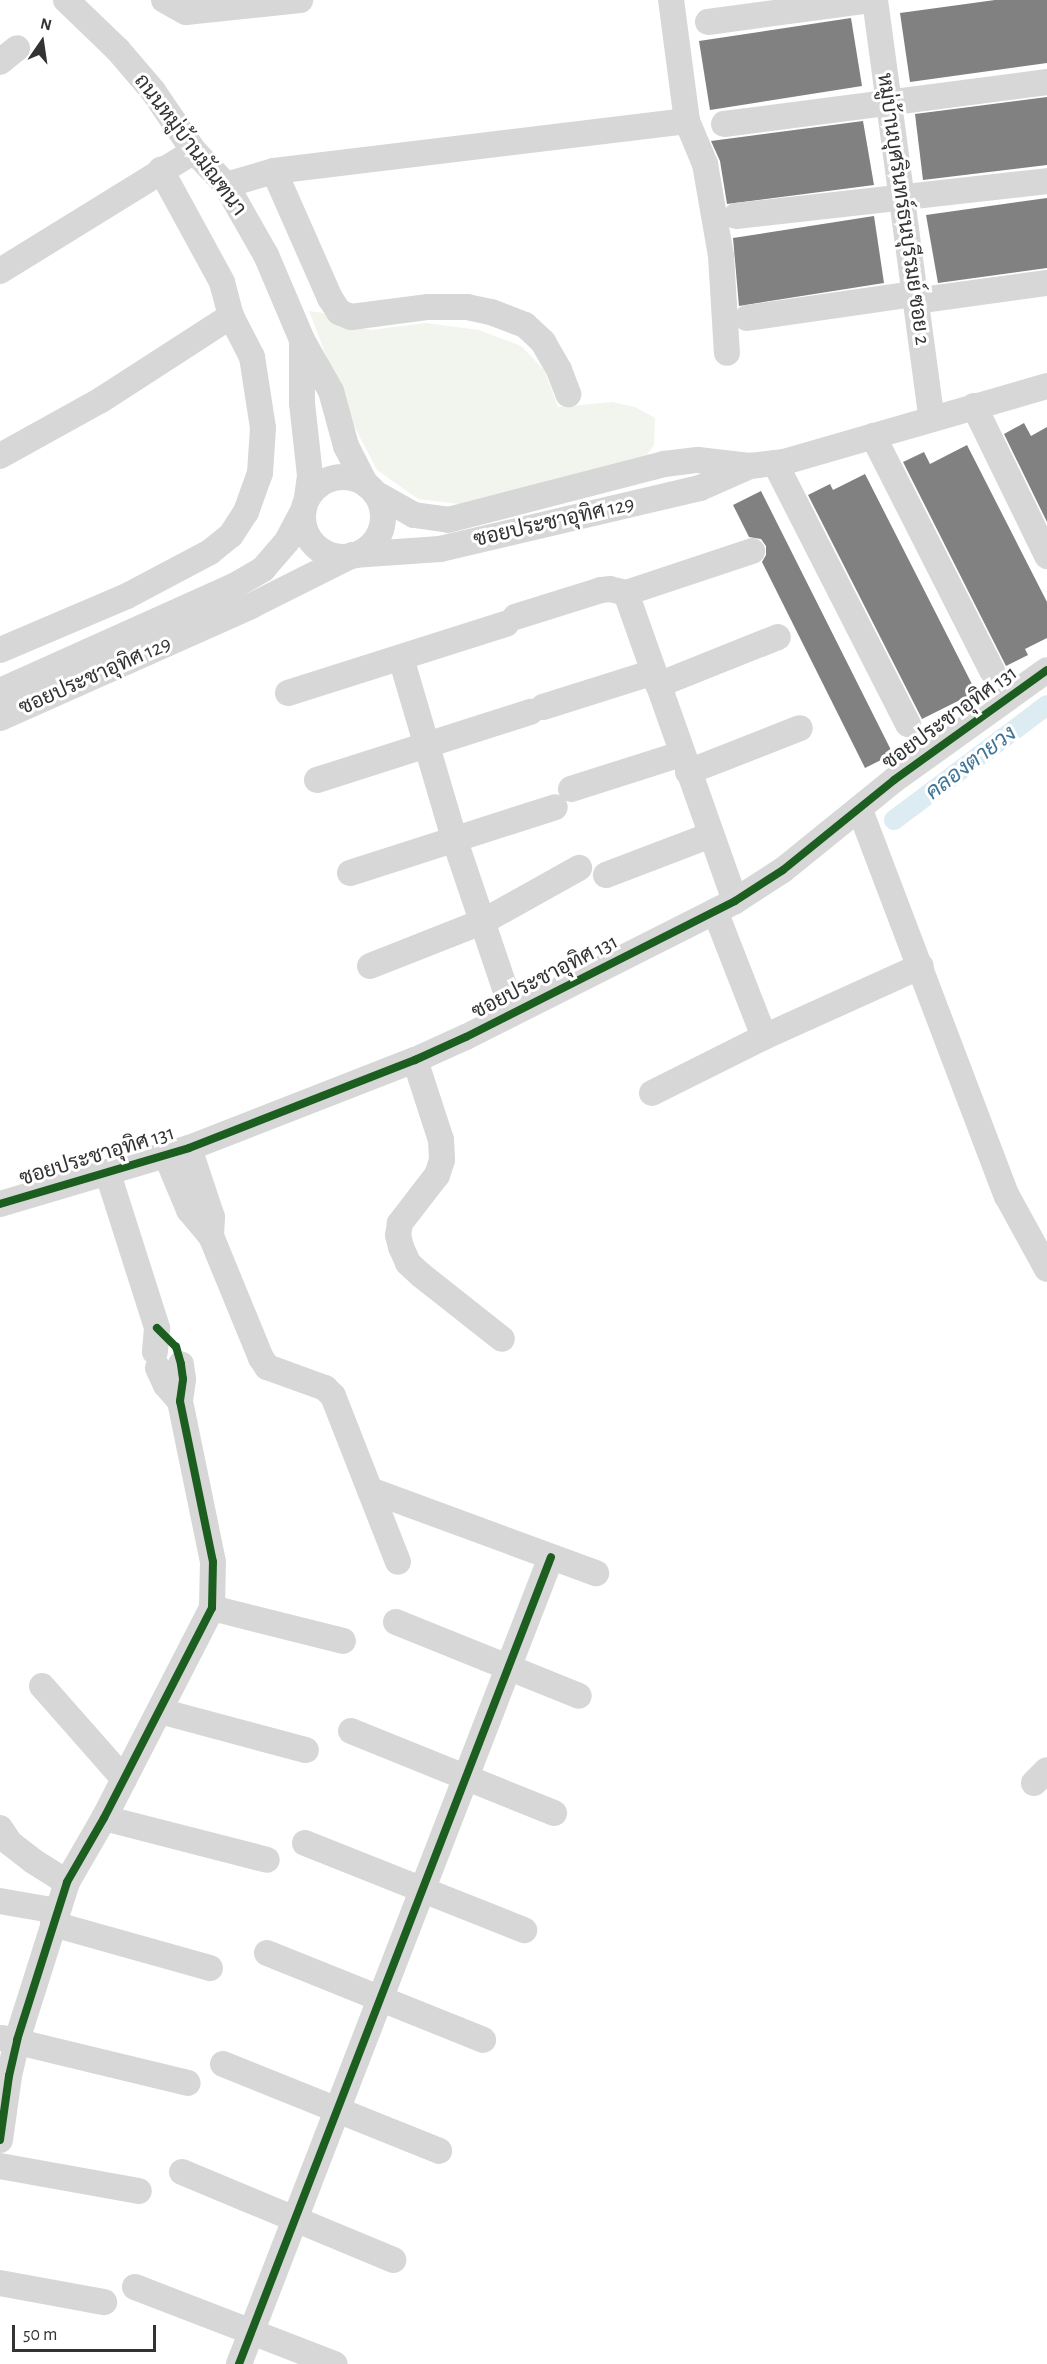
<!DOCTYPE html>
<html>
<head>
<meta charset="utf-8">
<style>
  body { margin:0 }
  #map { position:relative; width:1047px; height:2364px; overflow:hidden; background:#fff; font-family:"Alegreya Sans",Sarabun,sans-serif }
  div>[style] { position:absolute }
  .green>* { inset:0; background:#f1f5ed }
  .canal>* { height:20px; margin:-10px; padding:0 10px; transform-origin:10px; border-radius:10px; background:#ddebf3 }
  .building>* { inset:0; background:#818181 }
  .minor>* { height:26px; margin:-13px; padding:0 13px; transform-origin:13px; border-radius:13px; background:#d7d7d7 }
  .minor>.ring { margin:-13px; padding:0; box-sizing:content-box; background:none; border:26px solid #d7d7d7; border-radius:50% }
  .cycleway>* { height:8px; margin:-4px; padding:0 4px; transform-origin:4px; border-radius:4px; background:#1b5e20 }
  span { translate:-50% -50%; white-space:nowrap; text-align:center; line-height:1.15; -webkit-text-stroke:6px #fff; paint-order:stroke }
  .street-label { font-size:21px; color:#333 }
  .water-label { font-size:22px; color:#3f7597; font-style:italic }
  .north { position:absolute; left:12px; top:12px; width:60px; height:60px; -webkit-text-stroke:4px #fff; paint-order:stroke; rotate:13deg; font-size:16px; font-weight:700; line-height:24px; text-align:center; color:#333 }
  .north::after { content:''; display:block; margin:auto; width:21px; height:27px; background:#333; clip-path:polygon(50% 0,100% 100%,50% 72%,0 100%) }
  .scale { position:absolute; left:12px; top:2325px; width:144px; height:27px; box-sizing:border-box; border:3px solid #333; border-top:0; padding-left:8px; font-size:18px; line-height:21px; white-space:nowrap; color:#333; -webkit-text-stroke:4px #fff; paint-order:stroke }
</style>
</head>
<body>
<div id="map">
  <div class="green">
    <div style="clip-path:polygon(309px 311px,330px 314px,354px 326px,371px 330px,426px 323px,479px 330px,521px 346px,544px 370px,558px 407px,612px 402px,635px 407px,655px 418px,654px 445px,641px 463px,468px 505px,418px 499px,377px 470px,350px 418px)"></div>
  </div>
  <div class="canal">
    <div style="left:894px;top:820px;width:191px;rotate:-36.9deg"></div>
  </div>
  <div class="building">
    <div style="clip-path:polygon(995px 0,1047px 0,1047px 63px,910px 82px,900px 13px)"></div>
    <div style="clip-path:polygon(851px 18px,862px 86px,710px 110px,699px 41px)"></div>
    <div style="clip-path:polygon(1047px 97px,1047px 165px,923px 180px,915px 114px)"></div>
    <div style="clip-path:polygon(863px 121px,874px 185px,727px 204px,720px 161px,711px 141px)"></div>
    <div style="clip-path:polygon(1047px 198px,1047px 268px,938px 283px,926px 215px)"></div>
    <div style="clip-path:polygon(874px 216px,884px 283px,739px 306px,733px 238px)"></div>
    <div style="clip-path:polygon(1024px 423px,1031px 436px,1047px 427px,1047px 522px,1004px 434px)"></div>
    <div style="clip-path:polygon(967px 445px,1047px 602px,1047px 638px,1025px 649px,1028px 655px,1006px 666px,903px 462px,924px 452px,930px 464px)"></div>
    <div style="clip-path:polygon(865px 474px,976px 692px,922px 719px,808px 495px,830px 484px,833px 490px)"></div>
    <div style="clip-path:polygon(761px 491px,893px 754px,865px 768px,762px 562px,766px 555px,766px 546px,761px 539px,749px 537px,733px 505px)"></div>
  </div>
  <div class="minor">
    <div style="left:66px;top:0;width:72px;rotate:43.9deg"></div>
    <div style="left:118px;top:50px;width:54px;rotate:49.5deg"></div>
    <div style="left:153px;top:91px;width:73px;rotate:55.7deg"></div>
    <div style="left:194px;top:151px;width:47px;rotate:46.7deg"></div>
    <div style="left:226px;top:185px;width:81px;rotate:60.3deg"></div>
    <div style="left:266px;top:255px;width:92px;rotate:67deg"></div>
    <div style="left:302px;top:340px;width:59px;rotate:60.4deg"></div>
    <div style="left:331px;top:391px;width:57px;rotate:74.7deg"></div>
    <div style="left:346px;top:446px;width:42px;rotate:62.8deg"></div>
    <div style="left:164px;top:0;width:25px;rotate:29deg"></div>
    <div style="left:186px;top:12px;width:115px;rotate:-6deg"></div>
    <div style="left:875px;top:0;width:423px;rotate:82.3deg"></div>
    <div style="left:708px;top:22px;width:164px;rotate:-7.7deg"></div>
    <div style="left:0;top:62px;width:22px;rotate:-39deg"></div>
    <div style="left:687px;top:121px;width:47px;rotate:67.3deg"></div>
    <div style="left:705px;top:164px;width:93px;rotate:80.1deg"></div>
    <div style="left:721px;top:256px;width:97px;rotate:86.5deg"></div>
    <div style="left:724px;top:124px;width:326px;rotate:-7.4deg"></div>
    <div style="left:274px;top:171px;width:139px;rotate:66.2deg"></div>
    <div style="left:330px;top:298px;width:17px;rotate:57deg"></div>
    <div style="left:339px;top:312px;width:13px;rotate:23deg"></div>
    <div style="left:351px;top:317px;width:78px;rotate:-7.4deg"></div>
    <div style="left:428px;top:307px;width:39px"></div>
    <div style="left:467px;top:307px;width:25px;rotate:12deg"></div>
    <div style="left:491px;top:312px;width:36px;rotate:21deg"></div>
    <div style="left:525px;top:325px;width:25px;rotate:43deg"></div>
    <div style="left:543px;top:342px;width:32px;rotate:60deg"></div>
    <div style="left:559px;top:370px;width:26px;rotate:69deg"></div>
    <div style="left:226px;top:185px;width:50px;rotate:-16.3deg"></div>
    <div style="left:274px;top:171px;width:416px;rotate:-6.9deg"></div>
    <div style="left:687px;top:121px;width:122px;rotate:-97.5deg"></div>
    <div style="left:736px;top:216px;width:313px;rotate:-6.4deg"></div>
    <div style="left:0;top:271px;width:228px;rotate:-31.7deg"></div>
    <div style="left:915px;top:301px;width:133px;rotate:-7.8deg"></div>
    <div style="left:747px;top:318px;width:169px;rotate:-8.2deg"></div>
    <div style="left:302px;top:343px;width:60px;rotate:90deg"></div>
    <div style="left:302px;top:403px;width:73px;rotate:83.7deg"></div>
    <div style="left:310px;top:476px;width:22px;rotate:98deg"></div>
    <div style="left:974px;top:406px;width:167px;rotate:64deg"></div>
    <div style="left:873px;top:436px;width:263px;rotate:63.1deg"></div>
    <div style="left:0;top:456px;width:115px;rotate:-29deg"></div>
    <div style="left:101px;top:400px;width:155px;rotate:-32.9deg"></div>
    <div style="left:775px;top:463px;width:293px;rotate:63deg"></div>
    <div class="ring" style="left:303px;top:477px;width:54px;height:54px"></div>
    <div style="left:375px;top:493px;width:45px;rotate:29.4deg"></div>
    <div style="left:414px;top:515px;width:34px;rotate:8deg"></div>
    <div style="left:448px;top:520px;width:223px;rotate:-14.5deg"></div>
    <div style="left:664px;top:464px;width:34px;rotate:-7deg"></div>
    <div style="left:698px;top:460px;width:52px;rotate:6.6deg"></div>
    <div style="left:750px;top:466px;width:34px;rotate:-7deg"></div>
    <div style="left:784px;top:462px;width:274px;rotate:-16.1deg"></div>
    <div style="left:626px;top:593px;width:327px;rotate:70.5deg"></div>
    <div style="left:515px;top:617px;width:90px;rotate:-17.4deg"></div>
    <div style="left:601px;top:590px;width:9px;rotate:-6deg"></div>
    <div style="left:610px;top:589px;width:16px;rotate:14deg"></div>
    <div style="left:626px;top:593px;width:133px;rotate:-18.4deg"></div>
    <div style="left:0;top:650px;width:138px;rotate:-23deg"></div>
    <div style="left:127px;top:596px;width:94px;rotate:-27.9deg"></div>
    <div style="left:210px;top:552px;width:27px;rotate:-39deg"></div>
    <div style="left:231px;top:535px;width:27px;rotate:-57deg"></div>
    <div style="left:246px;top:512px;width:41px;rotate:-70.3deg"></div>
    <div style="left:260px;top:473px;width:45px;rotate:-86.2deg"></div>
    <div style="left:263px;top:428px;width:72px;rotate:-98.8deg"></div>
    <div style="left:252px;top:357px;width:46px;rotate:-117.1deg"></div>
    <div style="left:231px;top:316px;width:35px;rotate:-105deg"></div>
    <div style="left:222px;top:282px;width:128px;rotate:-118.6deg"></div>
    <div style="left:401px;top:658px;width:191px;rotate:73.6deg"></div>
    <div style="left:455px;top:841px;width:181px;rotate:71.3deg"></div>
    <div style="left:658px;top:685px;width:129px;rotate:-21.8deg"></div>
    <div style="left:0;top:691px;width:256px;rotate:-24.2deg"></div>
    <div style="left:234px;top:586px;width:34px;rotate:-30deg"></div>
    <div style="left:263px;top:569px;width:37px;rotate:-49deg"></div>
    <div style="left:287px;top:541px;width:34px;rotate:-62deg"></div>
    <div style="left:288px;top:693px;width:229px;rotate:-17.6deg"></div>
    <div style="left:543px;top:707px;width:116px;rotate:-17.5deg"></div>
    <div style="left:0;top:718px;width:275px;rotate:-24deg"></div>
    <div style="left:251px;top:606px;width:114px;rotate:-26.6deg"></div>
    <div style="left:353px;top:555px;width:87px;rotate:-3.9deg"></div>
    <div style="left:440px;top:549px;width:267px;rotate:-13.2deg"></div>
    <div style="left:700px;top:488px;width:55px;rotate:-23.7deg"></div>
    <div style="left:688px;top:772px;width:120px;rotate:-21.4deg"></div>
    <div style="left:317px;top:780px;width:224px;rotate:-17.7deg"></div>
    <div style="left:571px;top:789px;width:115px;rotate:-17.7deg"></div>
    <div style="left:860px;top:810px;width:413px;rotate:69.2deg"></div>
    <div style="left:1007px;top:1196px;width:83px;rotate:61.3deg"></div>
    <div style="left:350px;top:873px;width:215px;rotate:-17.8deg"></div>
    <div style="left:606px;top:875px;width:112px;rotate:-20.9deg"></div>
    <div style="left:715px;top:911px;width:135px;rotate:68.7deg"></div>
    <div style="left:370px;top:966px;width:123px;rotate:-21.5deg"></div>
    <div style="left:484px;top:921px;width:109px;rotate:-29.2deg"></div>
    <div style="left:415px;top:1060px;width:84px;rotate:72deg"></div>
    <div style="left:441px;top:1140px;width:20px;rotate:87deg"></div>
    <div style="left:442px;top:1160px;width:16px;rotate:108deg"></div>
    <div style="left:437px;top:1175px;width:61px;rotate:127.6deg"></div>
    <div style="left:400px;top:1223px;width:12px;rotate:99deg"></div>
    <div style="left:398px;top:1235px;width:12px;rotate:76deg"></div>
    <div style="left:401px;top:1247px;width:17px;rotate:66deg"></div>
    <div style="left:408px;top:1263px;width:18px;rotate:43deg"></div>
    <div style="left:421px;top:1275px;width:103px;rotate:38.3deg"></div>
    <div style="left:652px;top:1093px;width:125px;rotate:-26.6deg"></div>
    <div style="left:764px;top:1037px;width:172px;rotate:-24.3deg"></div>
    <div style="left:189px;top:1148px;width:73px;rotate:71.6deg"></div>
    <div style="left:212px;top:1217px;width:19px;rotate:93deg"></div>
    <div style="left:166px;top:1155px;width:60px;rotate:67.3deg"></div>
    <div style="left:189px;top:1210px;width:34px;rotate:50deg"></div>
    <div style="left:211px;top:1236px;width:132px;rotate:67.7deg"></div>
    <div style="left:261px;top:1358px;width:11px;rotate:56deg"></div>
    <div style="left:267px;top:1367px;width:62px;rotate:19.9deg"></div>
    <div style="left:325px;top:1388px;width:11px;rotate:45deg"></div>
    <div style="left:333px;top:1396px;width:178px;rotate:68.6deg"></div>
    <div style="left:108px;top:1174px;width:162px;rotate:72.3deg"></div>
    <div style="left:157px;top:1328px;width:24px;rotate:95deg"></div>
    <div style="left:0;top:1204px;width:197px;rotate:-16.5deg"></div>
    <div style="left:189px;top:1148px;width:243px;rotate:-21.3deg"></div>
    <div style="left:415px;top:1060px;width:56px;rotate:-24.3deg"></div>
    <div style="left:466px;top:1037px;width:301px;rotate:-26.8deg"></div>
    <div style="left:735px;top:901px;width:57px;rotate:-32.9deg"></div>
    <div style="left:783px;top:870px;width:143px;rotate:-39deg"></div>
    <div style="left:894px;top:780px;width:188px;rotate:-35.7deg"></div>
    <div style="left:158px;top:1368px;width:19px;rotate:65deg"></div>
    <div style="left:166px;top:1385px;width:21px;rotate:49deg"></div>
    <div style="left:370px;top:1490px;width:241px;rotate:20.2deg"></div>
    <div style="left:212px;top:1608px;width:135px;rotate:14.1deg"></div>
    <div style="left:396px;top:1622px;width:197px;rotate:22deg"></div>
    <div style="left:42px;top:1686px;width:124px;rotate:48.6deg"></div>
    <div style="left:160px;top:1711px;width:151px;rotate:15deg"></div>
    <div style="left:351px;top:1731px;width:219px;rotate:22deg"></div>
    <div style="left:1034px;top:1783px;width:18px;rotate:-45deg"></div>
    <div style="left:104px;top:1818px;width:168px;rotate:14.4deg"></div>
    <div style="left:0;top:1828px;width:18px;rotate:56deg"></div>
    <div style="left:10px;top:1843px;width:29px;rotate:38deg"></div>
    <div style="left:33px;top:1861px;width:40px;rotate:32deg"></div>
    <div style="left:305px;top:1843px;width:236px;rotate:21.7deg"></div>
    <div style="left:0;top:1901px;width:58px;rotate:10deg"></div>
    <div style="left:53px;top:1924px;width:163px;rotate:15.7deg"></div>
    <div style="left:267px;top:1953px;width:233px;rotate:21.9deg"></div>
    <div style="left:2px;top:2038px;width:191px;rotate:13.6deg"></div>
    <div style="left:223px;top:2064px;width:233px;rotate:21.9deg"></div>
    <div style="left:0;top:2140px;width:65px;rotate:-82deg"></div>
    <div style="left:9px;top:2076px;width:37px;rotate:-77deg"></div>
    <div style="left:17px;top:2040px;width:166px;rotate:-72.4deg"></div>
    <div style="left:67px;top:1882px;width:74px;rotate:-60deg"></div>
    <div style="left:104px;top:1818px;width:236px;rotate:-62.8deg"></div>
    <div style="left:212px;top:1608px;width:46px;rotate:-88.8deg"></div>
    <div style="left:213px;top:1562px;width:164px;rotate:-101.6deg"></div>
    <div style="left:180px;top:1401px;width:22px;rotate:-82deg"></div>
    <div style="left:183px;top:1379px;width:15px;rotate:-98deg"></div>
    <div style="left:0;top:2166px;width:141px;rotate:10.2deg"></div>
    <div style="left:182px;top:2172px;width:229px;rotate:22.6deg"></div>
    <div style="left:0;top:2283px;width:106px;rotate:10.4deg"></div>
    <div style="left:135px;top:2287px;width:214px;rotate:21.1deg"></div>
    <div style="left:239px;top:2364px;width:865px;rotate:-68.86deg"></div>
  </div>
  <div class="cycleway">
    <div style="left:0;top:1204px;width:197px;rotate:-16.5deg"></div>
    <div style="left:189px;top:1148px;width:243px;rotate:-21.3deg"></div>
    <div style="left:415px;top:1060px;width:56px;rotate:-24.3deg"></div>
    <div style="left:466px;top:1037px;width:301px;rotate:-26.8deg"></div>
    <div style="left:735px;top:901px;width:57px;rotate:-32.9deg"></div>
    <div style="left:783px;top:870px;width:143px;rotate:-39deg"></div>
    <div style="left:894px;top:780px;width:188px;rotate:-35.7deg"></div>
    <div style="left:0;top:2140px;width:65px;rotate:-82deg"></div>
    <div style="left:9px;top:2076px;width:37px;rotate:-77deg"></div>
    <div style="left:17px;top:2040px;width:166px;rotate:-72.4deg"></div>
    <div style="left:67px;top:1882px;width:74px;rotate:-60deg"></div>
    <div style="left:104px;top:1818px;width:236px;rotate:-62.8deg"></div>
    <div style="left:212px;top:1608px;width:46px;rotate:-88.8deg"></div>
    <div style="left:213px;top:1562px;width:164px;rotate:-101.6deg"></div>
    <div style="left:180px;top:1401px;width:22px;rotate:-82deg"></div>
    <div style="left:183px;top:1379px;width:15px;rotate:-98deg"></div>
    <div style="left:181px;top:1364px;width:18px;rotate:-106deg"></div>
    <div style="left:176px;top:1347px;width:27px;rotate:-135deg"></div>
    <div style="left:239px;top:2364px;width:865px;rotate:-68.86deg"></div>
  </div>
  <div class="street-label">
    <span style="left:190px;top:145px;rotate:53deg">ถนนหมู่บ้านมัณฑนา</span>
    <span style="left:903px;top:209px;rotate:82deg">หมู่บ้านบุศรินทร์ธนบุรีรมย์ ซอย 2</span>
    <span style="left:554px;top:522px;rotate:-13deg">ซอยประชาอุทิศ 129</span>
    <span style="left:95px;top:676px;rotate:-24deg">ซอยประชาอุทิศ 129</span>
    <span style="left:950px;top:718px;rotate:-36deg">ซอยประชาอุทิศ 131</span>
    <span style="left:545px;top:977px;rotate:-27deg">ซอยประชาอุทิศ 131</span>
    <span style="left:97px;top:1156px;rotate:-17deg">ซอยประชาอุทิศ 131</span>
  </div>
  <div class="water-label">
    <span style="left:971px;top:763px;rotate:-37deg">คลองตายวง</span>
  </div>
  <div class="north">N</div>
  <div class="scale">50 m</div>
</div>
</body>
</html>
